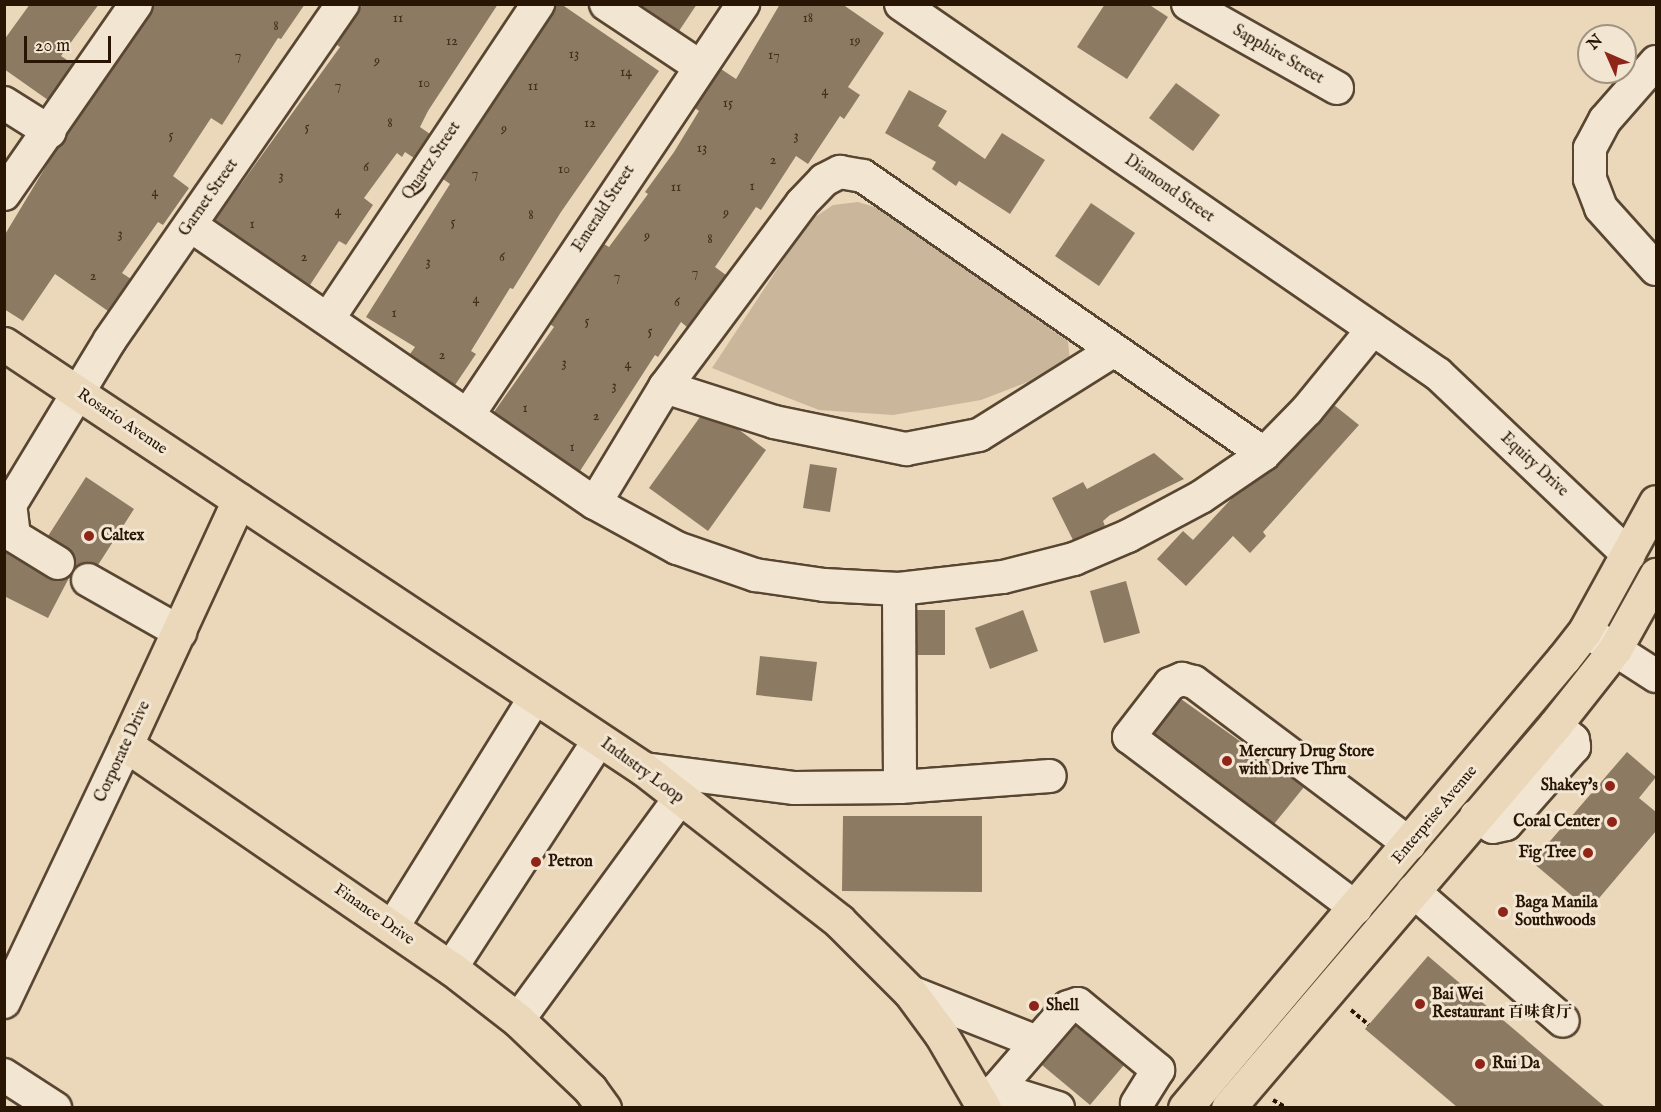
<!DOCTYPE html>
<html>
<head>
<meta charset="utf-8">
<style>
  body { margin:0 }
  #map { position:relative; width:1661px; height:1112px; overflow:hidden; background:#ebd8ba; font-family:"IM FELL English","Noto Serif SC",serif }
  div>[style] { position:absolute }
  .green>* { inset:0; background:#cab79b }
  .building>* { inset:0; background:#8d7a63 }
  .path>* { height:4px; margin-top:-2px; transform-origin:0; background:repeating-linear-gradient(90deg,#281504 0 4.5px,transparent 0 7.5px) }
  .roads { filter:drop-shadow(2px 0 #594632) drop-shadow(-2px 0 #594632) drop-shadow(0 2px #594632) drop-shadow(0 -2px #594632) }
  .minor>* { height:32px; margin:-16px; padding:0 16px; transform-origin:16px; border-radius:16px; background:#f2e6d2 }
  .major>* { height:33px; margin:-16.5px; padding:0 16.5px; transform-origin:16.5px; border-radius:16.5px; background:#ebd8ba }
  .dots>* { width:16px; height:16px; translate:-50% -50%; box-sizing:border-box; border:3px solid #f2e6d2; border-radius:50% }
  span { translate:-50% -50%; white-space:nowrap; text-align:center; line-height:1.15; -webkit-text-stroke:6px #f2e6d2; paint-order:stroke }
  .number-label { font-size:14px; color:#412e1c }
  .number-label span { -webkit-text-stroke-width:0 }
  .street-label { font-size:16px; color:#281504 }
  .poi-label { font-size:16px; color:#281504; font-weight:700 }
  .left { translate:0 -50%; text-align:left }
  .right { translate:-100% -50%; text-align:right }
  .frame { position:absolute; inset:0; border:6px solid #281504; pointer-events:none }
  .north { position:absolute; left:1577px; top:24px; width:60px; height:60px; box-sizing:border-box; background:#f2e6d2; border:2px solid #a19280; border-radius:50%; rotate:315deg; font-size:16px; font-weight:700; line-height:24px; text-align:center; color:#281504 }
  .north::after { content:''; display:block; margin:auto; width:21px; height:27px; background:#8f2418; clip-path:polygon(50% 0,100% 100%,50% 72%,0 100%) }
  .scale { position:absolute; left:24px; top:36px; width:87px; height:27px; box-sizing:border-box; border:3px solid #281504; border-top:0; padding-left:8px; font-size:18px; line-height:21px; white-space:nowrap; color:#281504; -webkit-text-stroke:4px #f2e6d2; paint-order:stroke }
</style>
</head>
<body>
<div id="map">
  <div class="green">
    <div style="clip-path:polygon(858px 202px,878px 208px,1068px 341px,1070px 361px,1051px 373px,981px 400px,893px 415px,819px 410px,712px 368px,809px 221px,833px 205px)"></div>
  </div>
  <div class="building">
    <div style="clip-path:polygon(30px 4px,99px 4px,61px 56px,73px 64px,48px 100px,4px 69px,4px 40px)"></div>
    <div style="clip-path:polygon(154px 4px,305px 4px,281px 39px,278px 38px,222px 125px,211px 118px,173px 176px,189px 188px,163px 225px,158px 222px,122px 273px,131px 279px,108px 311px,55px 274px,23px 321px,4px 309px,4px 236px,54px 153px)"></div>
    <div style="clip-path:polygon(363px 4px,498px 4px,428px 111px,420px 127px,430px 134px,414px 158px,405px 152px,402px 157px,397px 153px,364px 198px,373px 205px,346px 245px,339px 241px,310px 285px,215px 220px,340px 47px,337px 45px)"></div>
    <div style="clip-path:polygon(556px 4px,561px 4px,659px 71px,561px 212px,513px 289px,510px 288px,471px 351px,476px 354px,455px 385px,410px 354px,415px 347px,366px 317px,450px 184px,443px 179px)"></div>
    <div style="clip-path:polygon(639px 4px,697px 4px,679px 31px)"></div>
    <div style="clip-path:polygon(780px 4px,842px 4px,884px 33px,848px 87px,860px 95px,844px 119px,840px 116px,808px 164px,796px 156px,761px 210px,756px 207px,715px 267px,726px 275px,687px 327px,681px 322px,658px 357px,655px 355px,580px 471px,494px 412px,554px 327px,550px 324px,604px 244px,609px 247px,648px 194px,645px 192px,674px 152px,699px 111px,695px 108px,721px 69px,736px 79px)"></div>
    <div style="clip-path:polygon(1105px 4px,1148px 4px,1168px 17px,1127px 79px,1077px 47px)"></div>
    <div style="clip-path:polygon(1176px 83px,1220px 115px,1193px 151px,1149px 118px)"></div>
    <div style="clip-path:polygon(909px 90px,947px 111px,938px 126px,985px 159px,1002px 133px,1045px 160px,1010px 214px,959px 181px,956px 186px,932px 169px,936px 162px,885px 133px)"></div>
    <div style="clip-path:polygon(1091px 203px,1135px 233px,1099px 286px,1055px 256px)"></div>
    <div style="clip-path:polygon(1334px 405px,1359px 425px,1263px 532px,1266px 536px,1250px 553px,1233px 536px,1186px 586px,1157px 559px,1183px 531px,1193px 540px,1234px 496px,1277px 467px)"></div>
    <div style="clip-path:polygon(700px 417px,738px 429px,766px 450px,708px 531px,649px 488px)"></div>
    <div style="clip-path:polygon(1154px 453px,1184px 479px,1110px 515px,1103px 521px,1105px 526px,1073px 540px,1052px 498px,1083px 482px,1087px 489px)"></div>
    <div style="clip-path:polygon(810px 464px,837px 468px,830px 512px,803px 508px)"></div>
    <div style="clip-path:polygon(86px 477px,134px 509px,98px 565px,87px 562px,74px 569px,73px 554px,48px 536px)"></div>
    <div style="clip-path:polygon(4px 551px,49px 579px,58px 581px,71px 574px,48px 618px,4px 596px)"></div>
    <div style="clip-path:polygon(1126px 581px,1140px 633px,1104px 643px,1090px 591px)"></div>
    <div style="clip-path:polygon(917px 610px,945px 610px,945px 655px,917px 655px)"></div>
    <div style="clip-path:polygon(1023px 610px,1038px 651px,990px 669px,975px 628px)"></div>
    <div style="clip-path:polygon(760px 656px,817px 662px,812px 701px,756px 695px)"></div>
    <div style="clip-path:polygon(1181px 699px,1304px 787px,1274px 824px,1154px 734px)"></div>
    <div style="clip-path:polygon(1627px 752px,1656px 777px,1639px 798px,1656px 812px,1656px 831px,1589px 910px,1532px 862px)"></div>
    <div style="clip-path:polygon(843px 816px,982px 816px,982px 892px,842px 891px)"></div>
    <div style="clip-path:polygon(1428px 956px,1605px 1107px,1457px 1107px,1365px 1029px)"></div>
    <div style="clip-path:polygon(1076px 1026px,1124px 1065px,1090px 1105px,1042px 1065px)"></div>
  </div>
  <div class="path">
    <div style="left:1351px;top:1010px;width:23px;rotate:40deg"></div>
    <div style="left:1273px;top:1100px;width:16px;rotate:30deg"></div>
  </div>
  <div class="roads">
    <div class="minor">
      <div style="left:606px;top:4px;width:112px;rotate:33.7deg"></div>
      <div style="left:901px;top:4px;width:652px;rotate:34.57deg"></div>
      <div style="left:1438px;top:374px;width:263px;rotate:43.5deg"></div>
      <div style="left:1188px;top:4px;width:171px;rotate:29.4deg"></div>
      <div style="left:1656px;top:62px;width:77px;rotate:131.3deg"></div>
      <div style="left:1605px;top:120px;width:32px;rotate:118deg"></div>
      <div style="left:1590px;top:148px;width:31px;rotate:90deg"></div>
      <div style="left:1590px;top:179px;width:31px;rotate:69deg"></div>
      <div style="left:1601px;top:208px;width:82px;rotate:48deg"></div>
      <div style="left:4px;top:103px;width:54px;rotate:32.2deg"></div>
      <div style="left:4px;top:194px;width:231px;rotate:-55.2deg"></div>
      <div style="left:190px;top:225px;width:491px;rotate:34.5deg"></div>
      <div style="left:595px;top:503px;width:94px;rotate:28.8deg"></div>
      <div style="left:677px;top:548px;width:83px;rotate:19.1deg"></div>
      <div style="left:755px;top:575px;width:70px;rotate:8.2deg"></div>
      <div style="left:824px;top:585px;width:75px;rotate:3.1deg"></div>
      <div style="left:899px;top:589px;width:105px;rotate:-6.6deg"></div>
      <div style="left:1003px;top:577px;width:73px;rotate:-14.2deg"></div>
      <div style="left:1074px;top:559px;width:59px;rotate:-23.1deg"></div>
      <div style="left:1128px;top:536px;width:83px;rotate:-28.1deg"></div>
      <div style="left:1201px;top:497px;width:76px;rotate:-34.3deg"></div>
      <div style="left:1264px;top:454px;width:62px;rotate:-45.7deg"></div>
      <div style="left:1307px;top:410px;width:104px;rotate:-50.8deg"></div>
      <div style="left:328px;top:319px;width:379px;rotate:-56.3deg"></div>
      <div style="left:665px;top:387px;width:114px;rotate:17.8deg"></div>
      <div style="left:774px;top:422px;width:135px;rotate:11.6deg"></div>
      <div style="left:906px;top:449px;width:74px;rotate:-10.9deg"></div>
      <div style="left:979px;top:435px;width:158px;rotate:-32.1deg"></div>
      <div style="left:468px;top:415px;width:495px;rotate:-56.2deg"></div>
      <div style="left:595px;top:503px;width:135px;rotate:-58.9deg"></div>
      <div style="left:665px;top:387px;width:229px;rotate:-53.3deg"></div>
      <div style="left:802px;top:203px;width:32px;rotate:-46deg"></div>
      <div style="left:824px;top:180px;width:18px;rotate:-27deg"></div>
      <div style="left:840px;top:172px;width:23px;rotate:10deg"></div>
      <div style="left:863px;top:176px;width:488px;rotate:34.7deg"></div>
      <div style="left:58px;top:563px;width:52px;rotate:-148.5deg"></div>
      <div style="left:14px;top:536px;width:31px;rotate:-97deg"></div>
      <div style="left:10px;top:505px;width:193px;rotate:-58.8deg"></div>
      <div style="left:110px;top:340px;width:409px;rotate:-55.3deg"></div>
      <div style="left:88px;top:580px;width:106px;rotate:29.5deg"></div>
      <div style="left:899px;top:589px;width:198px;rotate:89.7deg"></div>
      <div style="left:1594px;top:636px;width:74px;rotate:32.8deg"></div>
      <div style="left:644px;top:769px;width:152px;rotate:7.2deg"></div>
      <div style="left:795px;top:788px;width:105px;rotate:-0.5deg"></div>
      <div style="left:900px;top:787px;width:150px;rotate:-4.2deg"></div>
      <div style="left:1476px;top:816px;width:20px;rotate:33deg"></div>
      <div style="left:1493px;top:827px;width:13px;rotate:-13deg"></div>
      <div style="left:1506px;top:824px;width:103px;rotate:-48.6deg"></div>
      <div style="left:1574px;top:747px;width:7px;rotate:-98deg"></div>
      <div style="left:1573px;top:740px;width:23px;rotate:-140deg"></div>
      <div style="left:1413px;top:891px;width:198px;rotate:40.9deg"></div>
      <div style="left:1356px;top:908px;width:284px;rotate:-143deg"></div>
      <div style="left:1129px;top:737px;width:67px;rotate:-52.3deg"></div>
      <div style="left:1170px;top:684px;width:13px;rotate:-23deg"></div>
      <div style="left:1182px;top:679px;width:12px;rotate:14deg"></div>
      <div style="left:1194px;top:682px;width:270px;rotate:36.9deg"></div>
      <div style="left:392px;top:928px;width:272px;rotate:-58.2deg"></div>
      <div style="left:451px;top:968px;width:272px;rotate:-57deg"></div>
      <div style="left:910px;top:992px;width:136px;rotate:21.5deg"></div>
      <div style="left:4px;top:1002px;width:284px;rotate:-64.6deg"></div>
      <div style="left:518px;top:1020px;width:275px;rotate:-53.9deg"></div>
      <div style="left:4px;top:1075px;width:61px;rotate:32.9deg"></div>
      <div style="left:997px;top:1089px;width:108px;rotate:-49.1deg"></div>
      <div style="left:1068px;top:1007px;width:10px;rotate:-17deg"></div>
      <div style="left:1078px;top:1004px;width:104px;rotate:39.5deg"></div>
      <div style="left:1158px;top:1070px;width:40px;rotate:122deg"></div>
      <div style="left:981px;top:1098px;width:18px;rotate:-29deg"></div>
      <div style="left:997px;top:1089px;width:64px;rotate:17.3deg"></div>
    </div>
    <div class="major">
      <div style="left:4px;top:344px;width:768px;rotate:33.59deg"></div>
      <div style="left:644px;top:769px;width:247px;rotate:37.9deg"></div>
      <div style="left:839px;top:921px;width:100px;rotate:45deg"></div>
      <div style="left:910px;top:992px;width:52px;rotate:53.6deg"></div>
      <div style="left:941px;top:1034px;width:86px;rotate:59.8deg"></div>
      <div style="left:239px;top:500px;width:270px;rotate:114.8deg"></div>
      <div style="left:126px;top:745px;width:394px;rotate:34.5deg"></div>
      <div style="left:451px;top:968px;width:85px;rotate:37.8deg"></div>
      <div style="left:518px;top:1020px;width:100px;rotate:43.8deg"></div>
      <div style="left:590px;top:1089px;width:24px;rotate:54deg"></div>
      <div style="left:1185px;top:1108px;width:588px;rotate:-49.9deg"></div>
      <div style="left:1564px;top:658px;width:34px;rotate:-52deg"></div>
      <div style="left:1585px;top:631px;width:147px;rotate:-61.2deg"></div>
      <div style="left:1228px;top:1108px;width:504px;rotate:-49.51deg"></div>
      <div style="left:1555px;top:725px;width:97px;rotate:-51.7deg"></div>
      <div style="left:1615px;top:649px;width:85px;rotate:-61deg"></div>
    </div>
  </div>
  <div class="dots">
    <div style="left:89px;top:536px;background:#8f2418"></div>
    <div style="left:1227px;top:761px;background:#8f2418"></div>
    <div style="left:1610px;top:786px;background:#8f2418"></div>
    <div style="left:1612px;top:822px;background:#8f2418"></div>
    <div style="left:1588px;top:853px;background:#8f2418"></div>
    <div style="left:536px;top:862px;background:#8f2418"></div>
    <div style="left:1503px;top:912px;background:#8f2418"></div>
    <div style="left:1420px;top:1004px;background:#8f2418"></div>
    <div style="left:1034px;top:1006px;background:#8f2418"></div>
    <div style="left:1480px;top:1064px;background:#8f2418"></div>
  </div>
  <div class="number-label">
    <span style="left:398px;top:18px">11</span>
    <span style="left:808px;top:18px">18</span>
    <span style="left:276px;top:26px">8</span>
    <span style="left:452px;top:41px">12</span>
    <span style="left:855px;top:41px">19</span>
    <span style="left:574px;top:54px">13</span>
    <span style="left:238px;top:55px">7</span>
    <span style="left:774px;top:55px">17</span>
    <span style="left:377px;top:61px">9</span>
    <span style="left:626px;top:72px">14</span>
    <span style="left:424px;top:83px">10</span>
    <span style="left:338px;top:85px">7</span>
    <span style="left:533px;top:86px">11</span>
    <span style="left:825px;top:91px">4</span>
    <span style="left:728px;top:103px">15</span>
    <span style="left:390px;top:123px">8</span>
    <span style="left:590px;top:123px">12</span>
    <span style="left:307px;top:127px">5</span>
    <span style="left:504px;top:129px">9</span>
    <span style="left:171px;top:135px">5</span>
    <span style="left:796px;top:136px">3</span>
    <span style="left:702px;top:148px">13</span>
    <span style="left:773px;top:160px">2</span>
    <span style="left:366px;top:167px">6</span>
    <span style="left:564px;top:169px">10</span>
    <span style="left:475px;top:173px">7</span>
    <span style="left:281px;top:176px">3</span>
    <span style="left:752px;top:186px">1</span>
    <span style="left:676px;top:187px">11</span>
    <span style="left:155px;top:192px">4</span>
    <span style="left:338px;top:211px">4</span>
    <span style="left:726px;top:213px">9</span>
    <span style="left:531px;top:215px">8</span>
    <span style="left:453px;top:222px">5</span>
    <span style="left:252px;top:224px">1</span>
    <span style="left:120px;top:234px">3</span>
    <span style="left:647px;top:236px">9</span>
    <span style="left:710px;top:239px">8</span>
    <span style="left:304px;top:257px">2</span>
    <span style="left:502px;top:257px">6</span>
    <span style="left:428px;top:262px">3</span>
    <span style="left:695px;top:272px">7</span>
    <span style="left:93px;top:276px">2</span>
    <span style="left:617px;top:276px">7</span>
    <span style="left:476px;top:299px">4</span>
    <span style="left:677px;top:302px">6</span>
    <span style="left:394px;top:313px">1</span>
    <span style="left:587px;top:321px">5</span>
    <span style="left:650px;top:331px">5</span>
    <span style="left:442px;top:355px">2</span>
    <span style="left:564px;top:363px">3</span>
    <span style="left:628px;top:364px">4</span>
    <span style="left:614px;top:386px">3</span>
    <span style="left:525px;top:408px">1</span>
    <span style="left:596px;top:416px">2</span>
    <span style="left:572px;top:447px">1</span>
  </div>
  <div class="street-label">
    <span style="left:1278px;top:55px;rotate:30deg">Sapphire Street</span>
    <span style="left:432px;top:161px;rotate:-56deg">Quartz Street</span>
    <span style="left:1169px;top:189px;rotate:35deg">Diamond Street</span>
    <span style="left:209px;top:198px;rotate:-55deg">Garnet Street</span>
    <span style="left:604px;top:209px;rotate:-57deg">Emerald Street</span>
    <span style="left:122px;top:422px;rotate:34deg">Rosario Avenue</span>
    <span style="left:1534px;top:465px;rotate:43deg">Equity Drive</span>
    <span style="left:123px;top:752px;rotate:-65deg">Corporate Drive</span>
    <span style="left:642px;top:771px;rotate:36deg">Industry Loop</span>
    <span style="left:1435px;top:815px;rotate:-50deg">Enterprise Avenue</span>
    <span style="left:374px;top:915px;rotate:35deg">Finance Drive</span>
  </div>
  <div class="poi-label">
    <span class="left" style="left:101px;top:536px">Caltex</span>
    <span class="left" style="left:1239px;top:761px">Mercury Drug Store<br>with Drive Thru</span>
    <span class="right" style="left:1598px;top:786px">Shakey's</span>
    <span class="right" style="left:1600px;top:822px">Coral Center</span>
    <span class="right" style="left:1576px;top:853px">Fig Tree</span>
    <span class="left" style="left:548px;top:862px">Petron</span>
    <span class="left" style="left:1515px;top:912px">Baga Manila<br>Southwoods</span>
    <span class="left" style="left:1432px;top:1004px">Bai Wei<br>Restaurant 百味食厅</span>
    <span class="left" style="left:1046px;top:1006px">Shell</span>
    <span class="left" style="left:1492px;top:1064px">Rui Da</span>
  </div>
  <div class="frame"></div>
  <div class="north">N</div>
  <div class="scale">20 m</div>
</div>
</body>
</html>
